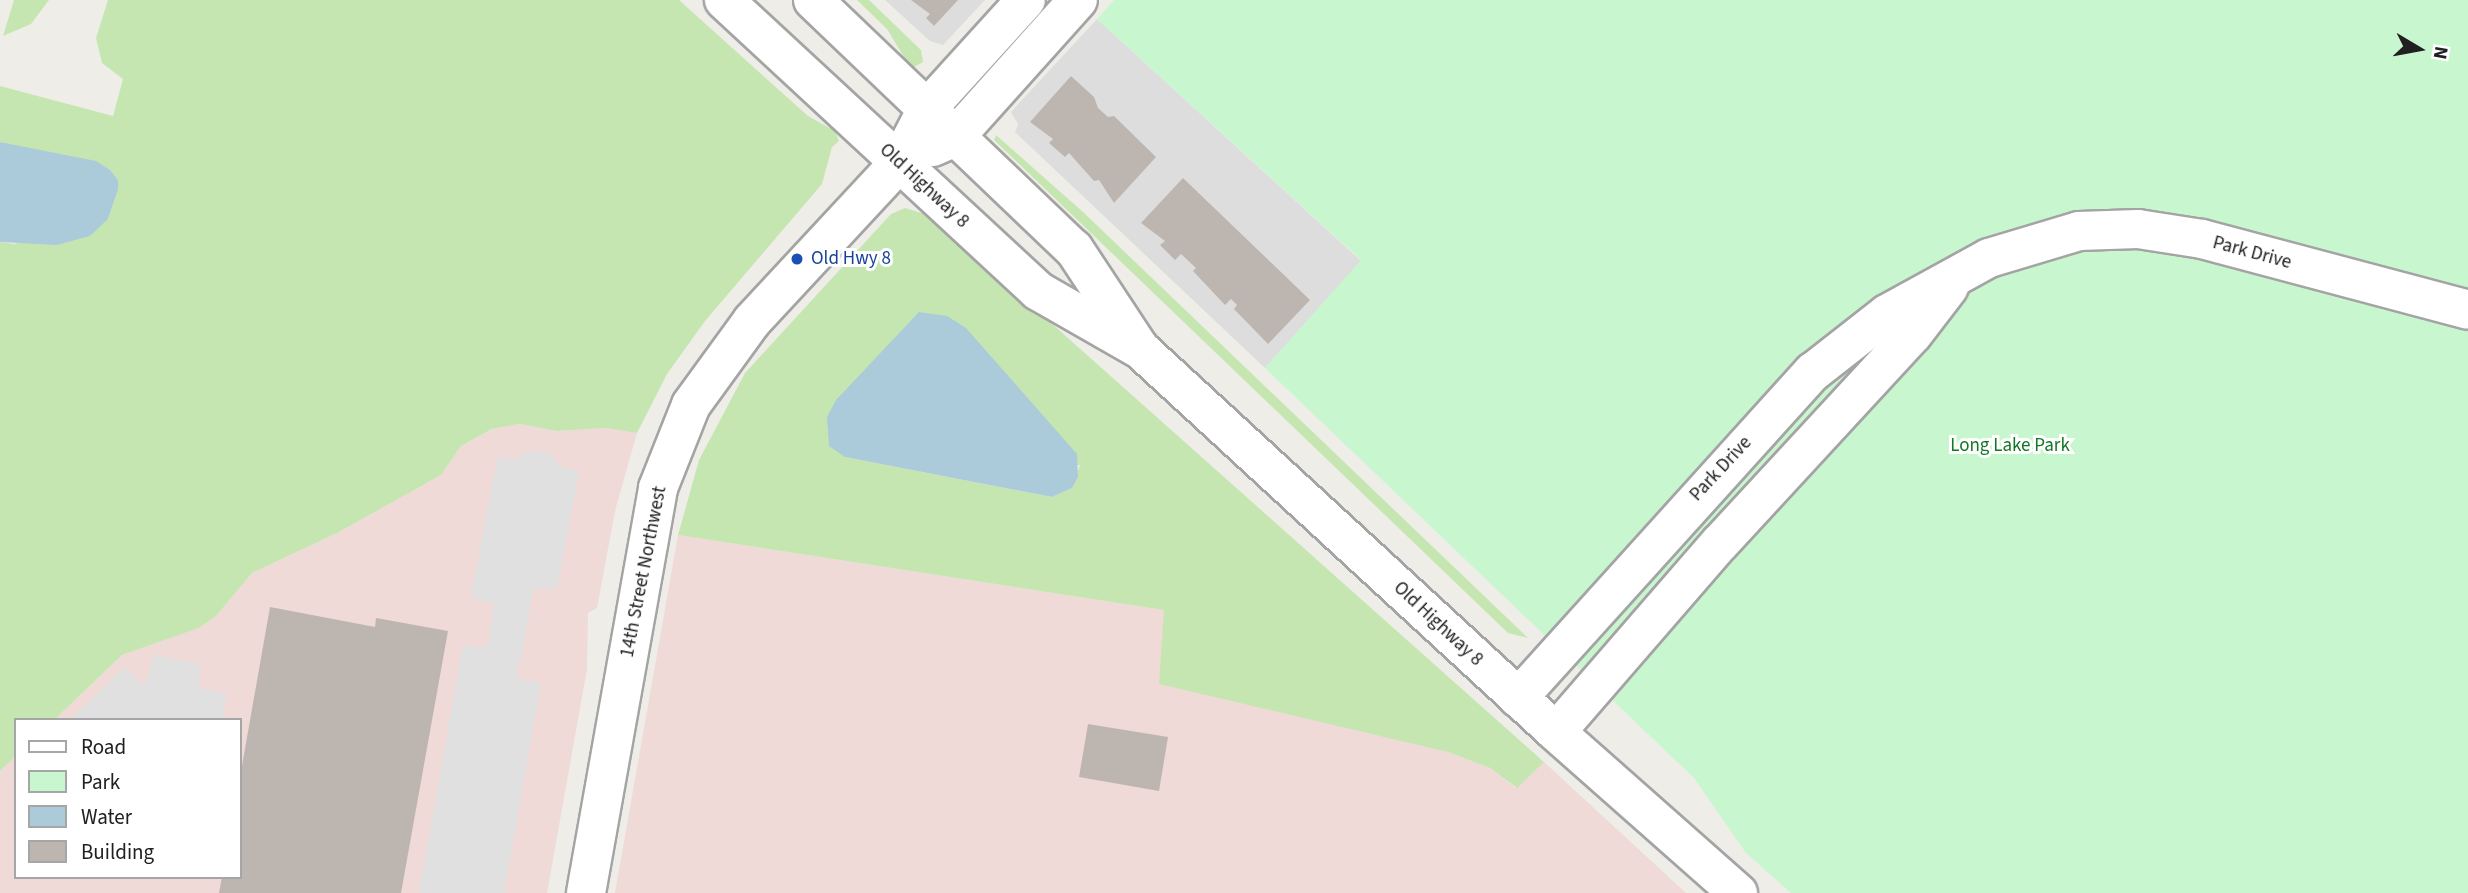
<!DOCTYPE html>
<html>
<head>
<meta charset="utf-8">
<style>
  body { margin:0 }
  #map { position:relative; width:2468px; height:893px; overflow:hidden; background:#efede7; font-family:"Source Sans 3",sans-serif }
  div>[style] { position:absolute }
  .residential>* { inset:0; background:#dedddd }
  .commercial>* { inset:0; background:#efdad7 }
  .grass>* { inset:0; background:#c6e6b1 }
  .park>* { inset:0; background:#c8f6cf }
  .parking>* { inset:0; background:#e0e0e0 }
  .water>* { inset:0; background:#abcbda }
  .building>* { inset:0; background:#bdb6b0 }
  .roads { filter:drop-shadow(2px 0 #a4a4a4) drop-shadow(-2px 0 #a4a4a4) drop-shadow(0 2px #a4a4a4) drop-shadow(0 -2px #a4a4a4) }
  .minor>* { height:38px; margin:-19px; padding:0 19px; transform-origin:19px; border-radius:19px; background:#fff }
  .dots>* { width:19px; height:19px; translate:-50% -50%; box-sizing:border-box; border:4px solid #fff; border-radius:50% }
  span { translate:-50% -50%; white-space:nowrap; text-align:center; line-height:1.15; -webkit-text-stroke:6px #fff; paint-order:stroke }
  .street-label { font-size:19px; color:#202020 }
  .transit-label { font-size:19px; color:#164399 }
  .left { translate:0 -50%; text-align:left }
  .park-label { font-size:19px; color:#147725 }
  .legend { position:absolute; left:14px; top:718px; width:228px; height:161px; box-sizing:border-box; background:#fff; border:2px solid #a6a6a6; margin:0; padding:9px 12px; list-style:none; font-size:21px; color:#202020 }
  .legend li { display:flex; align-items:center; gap:14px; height:35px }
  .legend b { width:35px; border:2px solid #a6a6a6 }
  .north { position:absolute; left:2384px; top:14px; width:70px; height:70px; -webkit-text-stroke:5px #fff; paint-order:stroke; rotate:100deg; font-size:19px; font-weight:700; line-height:28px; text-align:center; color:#202020 }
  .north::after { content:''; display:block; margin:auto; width:24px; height:32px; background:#202020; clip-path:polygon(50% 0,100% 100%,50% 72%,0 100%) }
</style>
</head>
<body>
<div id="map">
  <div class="residential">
    <div style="clip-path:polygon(885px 0,985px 0,943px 45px,930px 41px)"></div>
    <div style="clip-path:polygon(1097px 19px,1361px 261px,1265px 368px,1015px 132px,1018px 124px,1011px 112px)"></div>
  </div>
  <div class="commercial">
    <div style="clip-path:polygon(519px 424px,557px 431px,606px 428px,637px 433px,615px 511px,597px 608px,588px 613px,587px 669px,547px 893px,0 893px,0 771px,16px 756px,16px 877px,240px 877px,240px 720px,54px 720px,122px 655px,199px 628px,216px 616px,252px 573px,337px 533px,441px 475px,461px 446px,493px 429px)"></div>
    <div style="clip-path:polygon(678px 535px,1164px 610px,1448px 752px,1490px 768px,1516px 788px,1544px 762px,1686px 893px,615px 893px)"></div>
  </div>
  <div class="grass">
    <div style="clip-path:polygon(14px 0,49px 0,31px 24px,3px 36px)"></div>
    <div style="clip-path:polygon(108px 0,679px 0,808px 116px,835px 131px,839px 141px,832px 147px,822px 184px,705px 321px,667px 374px,637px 433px,606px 428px,557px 431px,519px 424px,492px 429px,461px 446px,441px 475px,337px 533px,252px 573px,216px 616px,199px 628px,122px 655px,54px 720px,16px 720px,16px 756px,0 771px,0 242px,14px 244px,108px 219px,118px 190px,118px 180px,0 142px,0 86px,113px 116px,123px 79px,102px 63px,96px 38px)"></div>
    <div style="clip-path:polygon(857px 0,869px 0,921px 50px,923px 62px,914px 67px,907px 62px,887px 29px)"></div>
    <div style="clip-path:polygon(996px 135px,1083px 212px,1528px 638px,1508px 633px,994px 140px)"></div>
    <div style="clip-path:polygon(evenodd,905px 208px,931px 216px,1544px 762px,1517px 788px,1490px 768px,1448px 752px,1159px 684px,1164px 610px,678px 535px,699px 460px,745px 373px,891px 214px,905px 208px,845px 457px,1080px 465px,1072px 488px,1052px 497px,845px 457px)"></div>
  </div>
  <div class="park">
    <div style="clip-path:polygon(1114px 0,2468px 0,2468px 893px,1791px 893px,1746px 853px,1694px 778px,1265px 368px,1361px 260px,1097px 19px)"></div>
  </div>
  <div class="parking">
    <div style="clip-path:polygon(527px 450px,552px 454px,559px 466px,579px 471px,557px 589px,533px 589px,522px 657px,516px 669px,518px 678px,541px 683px,504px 893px,419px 893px,463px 645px,481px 648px,488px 644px,494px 604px,471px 597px,498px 456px,516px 459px)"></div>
    <div style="clip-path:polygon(153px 655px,200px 664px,199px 688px,227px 694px,222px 720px,70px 720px,125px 667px,141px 684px,147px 682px)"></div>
  </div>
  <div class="water">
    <div style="clip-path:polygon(0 142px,96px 161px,110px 170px,118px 180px,118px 190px,108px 219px,90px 236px,57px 245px,0 242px)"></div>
    <div style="clip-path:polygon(919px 312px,947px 316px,966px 328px,1077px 454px,1078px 477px,1072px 488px,1052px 497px,845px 457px,829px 446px,827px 417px,836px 400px)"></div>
  </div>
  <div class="building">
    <div style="clip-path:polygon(911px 0,958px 0,934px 26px,926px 18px,930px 14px)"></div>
    <div style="clip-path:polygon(1071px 76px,1094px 97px,1098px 108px,1108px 117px,1114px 116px,1156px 157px,1114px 203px,1099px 180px,1094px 181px,1069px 153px,1065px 157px,1049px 143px,1053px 139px,1030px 122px)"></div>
    <div style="clip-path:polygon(1183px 178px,1310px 300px,1268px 344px,1234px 309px,1237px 305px,1231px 299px,1225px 305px,1193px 271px,1196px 268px,1181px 254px,1175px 260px,1160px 245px,1165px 241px,1141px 223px)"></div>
    <div style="clip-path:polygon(270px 607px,375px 627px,376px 618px,448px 631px,401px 893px,219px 893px,222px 877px,240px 877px,240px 777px)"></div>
    <div style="clip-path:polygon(1088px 724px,1168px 737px,1159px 791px,1079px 777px)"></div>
  </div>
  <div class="roads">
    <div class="minor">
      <div style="left:724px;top:0;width:428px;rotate:42.8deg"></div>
      <div style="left:1038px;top:291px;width:119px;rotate:29.8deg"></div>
      <div style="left:1141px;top:350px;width:564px;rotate:42.63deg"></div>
      <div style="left:1556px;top:732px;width:243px;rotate:41.5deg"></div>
      <div style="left:813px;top:0;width:361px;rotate:43.7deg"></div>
      <div style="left:1074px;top:249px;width:116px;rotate:56.6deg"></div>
      <div style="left:933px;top:147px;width:24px;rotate:-24deg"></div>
      <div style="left:955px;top:137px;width:184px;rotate:-48.1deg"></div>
      <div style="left:1518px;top:698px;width:440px;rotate:-47.9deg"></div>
      <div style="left:1813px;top:372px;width:94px;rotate:-38.1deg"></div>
      <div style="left:1887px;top:314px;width:116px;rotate:-28.8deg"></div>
      <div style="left:1989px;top:258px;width:94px;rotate:-16.7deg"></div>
      <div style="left:2079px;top:231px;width:59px;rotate:-1.9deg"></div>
      <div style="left:2138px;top:229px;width:65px;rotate:8.9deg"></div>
      <div style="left:2202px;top:239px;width:275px;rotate:14.9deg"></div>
      <div style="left:1556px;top:732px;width:250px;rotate:-49.1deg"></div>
      <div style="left:1720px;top:543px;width:284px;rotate:-47.3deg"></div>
      <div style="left:1913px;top:334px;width:59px;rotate:-52.5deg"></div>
      <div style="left:586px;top:893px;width:411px;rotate:-79.9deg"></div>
      <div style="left:658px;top:488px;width:89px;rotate:-68.3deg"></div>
      <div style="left:691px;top:405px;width:104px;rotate:-54deg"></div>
      <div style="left:752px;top:321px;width:216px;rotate:-47.1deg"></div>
      <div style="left:899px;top:163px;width:61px;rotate:-62.6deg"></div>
      <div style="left:927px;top:109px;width:147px;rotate:-47.8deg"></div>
    </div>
  </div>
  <div class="dots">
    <div style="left:797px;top:259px;background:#1a4fb4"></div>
  </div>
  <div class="street-label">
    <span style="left:924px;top:186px;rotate:43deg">Old Highway 8</span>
    <span style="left:2252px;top:253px;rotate:15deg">Park Drive</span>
    <span style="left:1721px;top:469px;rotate:-47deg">Park Drive</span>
    <span style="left:644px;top:572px;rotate:-79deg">14th Street Northwest</span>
    <span style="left:1438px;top:624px;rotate:43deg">Old Highway 8</span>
  </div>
  <div class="transit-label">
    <span class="left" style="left:811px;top:259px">Old Hwy 8</span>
  </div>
  <div class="park-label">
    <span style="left:2010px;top:446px">Long Lake Park</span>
  </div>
  <ul class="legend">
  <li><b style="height:9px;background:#fff"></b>Road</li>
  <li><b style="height:19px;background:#c8f6cf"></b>Park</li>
  <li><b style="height:19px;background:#abcbda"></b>Water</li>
  <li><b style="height:19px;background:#bdb6b0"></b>Building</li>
  </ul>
  <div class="north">N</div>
</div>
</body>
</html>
